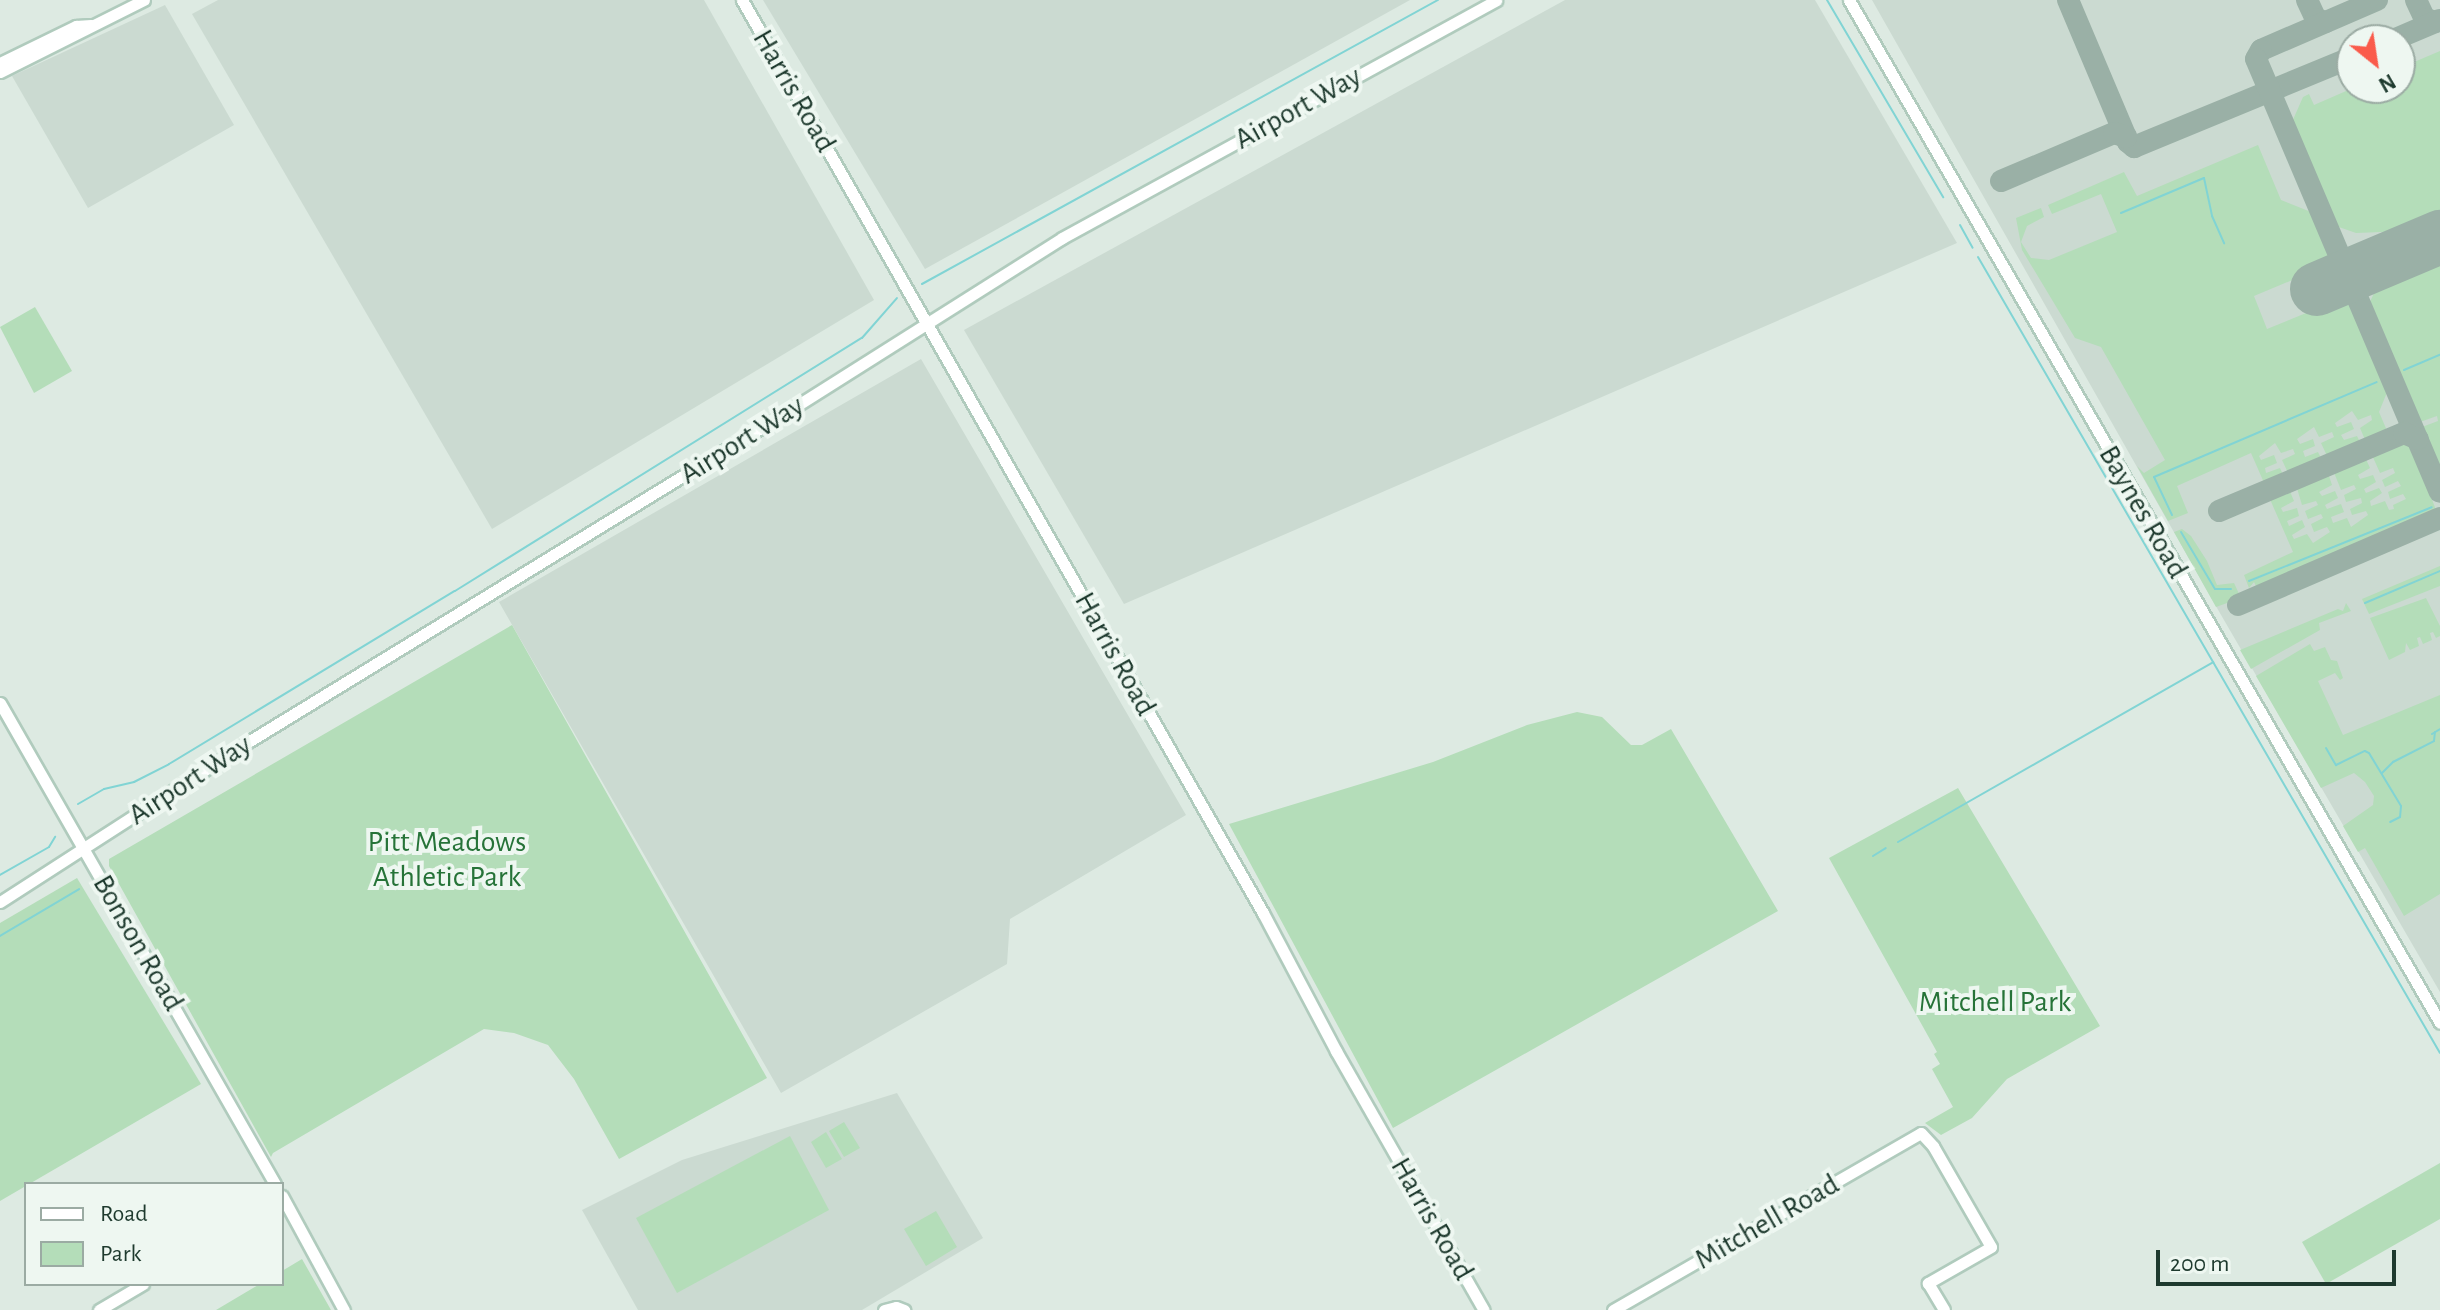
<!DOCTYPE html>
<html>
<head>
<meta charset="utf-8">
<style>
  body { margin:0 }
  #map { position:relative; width:2440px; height:1310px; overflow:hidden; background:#ddeae2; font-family:"Alegreya Sans",sans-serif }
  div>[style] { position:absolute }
  .built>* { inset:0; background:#cbdad1 }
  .green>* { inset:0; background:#b4ddb9 }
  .stream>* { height:2px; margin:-1px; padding:0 1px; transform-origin:1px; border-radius:1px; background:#81d4d4 }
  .taxiway>* { height:22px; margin:-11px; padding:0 11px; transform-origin:11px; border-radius:11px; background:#9ab0a6 }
  .runway>* { height:54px; margin:-27px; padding:0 27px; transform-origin:27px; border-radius:27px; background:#9ab0a6 }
  .roads { filter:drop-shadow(2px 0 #b0cbbd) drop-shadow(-2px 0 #b0cbbd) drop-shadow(0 2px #b0cbbd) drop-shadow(0 -2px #b0cbbd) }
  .secondary>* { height:11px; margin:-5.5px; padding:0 5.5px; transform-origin:5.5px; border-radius:5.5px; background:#fff }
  span { translate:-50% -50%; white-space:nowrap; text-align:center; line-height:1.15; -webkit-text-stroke:8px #eef7f1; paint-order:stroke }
  .street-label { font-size:30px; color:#1e3a2e }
  .park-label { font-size:30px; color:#267338 }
  .legend { position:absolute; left:24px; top:1182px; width:260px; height:104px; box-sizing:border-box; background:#eef7f1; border:2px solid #9baba3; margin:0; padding:10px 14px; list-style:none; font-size:24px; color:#1e3a2e }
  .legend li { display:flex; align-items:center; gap:16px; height:40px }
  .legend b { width:40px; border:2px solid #9baba3 }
  .north { position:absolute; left:2336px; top:24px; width:80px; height:80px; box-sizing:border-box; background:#eef7f1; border:2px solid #9baba3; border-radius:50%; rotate:150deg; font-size:22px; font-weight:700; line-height:32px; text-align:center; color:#1e3a2e }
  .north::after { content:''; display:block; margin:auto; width:28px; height:36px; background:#fa5b4b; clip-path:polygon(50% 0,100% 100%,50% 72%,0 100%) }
  .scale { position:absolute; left:2156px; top:1250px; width:240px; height:36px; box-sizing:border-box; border:4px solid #1e3a2e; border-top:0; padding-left:10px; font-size:24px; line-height:28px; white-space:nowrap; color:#1e3a2e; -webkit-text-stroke:6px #eef7f1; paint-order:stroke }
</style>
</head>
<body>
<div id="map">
  <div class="built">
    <div style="clip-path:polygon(218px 0,704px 0,874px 300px,492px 529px,192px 14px)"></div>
    <div style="clip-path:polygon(763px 0,1410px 0,925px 269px)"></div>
    <div style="clip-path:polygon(1565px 0,1815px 0,1957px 243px,1124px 604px,964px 330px)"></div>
    <div style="clip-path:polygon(evenodd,1872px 0,2440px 0,2440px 992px,2217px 608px,1872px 0,2352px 40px,2400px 40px,2400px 88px,2352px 88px,2352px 40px)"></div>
    <div style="clip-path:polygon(165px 5px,234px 125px,88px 208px,12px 76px)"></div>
    <div style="clip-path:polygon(921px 359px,1186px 815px,1010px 919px,1007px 964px,781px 1093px,499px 602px)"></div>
    <div style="clip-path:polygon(897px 1093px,983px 1238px,862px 1310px,638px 1310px,582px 1210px,682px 1160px)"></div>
  </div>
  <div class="green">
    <div style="clip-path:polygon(2440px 51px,2440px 217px,2406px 231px,2356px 233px,2336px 226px,2292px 122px,2303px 97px,2309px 94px,2314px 105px,2353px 88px,2400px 88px,2400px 68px)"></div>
    <div style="clip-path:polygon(2258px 145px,2281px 200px,2311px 212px,2333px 263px,2254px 296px,2267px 329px,2345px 297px,2388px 390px,2379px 412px,2388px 433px,2366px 442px,2360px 428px,2372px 420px,2371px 415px,2358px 420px,2352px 411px,2335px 423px,2337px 427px,2351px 422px,2354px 429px,2341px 435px,2344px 440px,2357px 436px,2361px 444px,2328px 458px,2321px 443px,2334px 437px,2332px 432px,2319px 437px,2314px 427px,2297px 439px,2300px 444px,2313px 439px,2315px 446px,2303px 451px,2305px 457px,2318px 452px,2322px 460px,2289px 475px,2282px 460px,2295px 454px,2293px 449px,2281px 453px,2275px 443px,2259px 456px,2261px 460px,2274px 455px,2277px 463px,2265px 468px,2266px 473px,2280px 468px,2284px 477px,2265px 485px,2251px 453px,2177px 486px,2188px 513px,2168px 521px,2137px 466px,2144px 473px,2165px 460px,2101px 347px,2075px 338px,2022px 250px,2016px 218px,2041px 208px,2044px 217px,2027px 226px,2021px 242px,2031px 258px,2049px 260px,2117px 232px,2101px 194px,2052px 214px,2048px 205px,2124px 172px,2137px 196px)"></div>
    <div style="clip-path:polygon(2440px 256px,2440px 471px,2422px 427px,2438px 421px,2437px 416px,2420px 422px,2369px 304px,2379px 282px)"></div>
    <div style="clip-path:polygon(35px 307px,72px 371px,34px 393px,0 327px)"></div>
    <div style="clip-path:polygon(2409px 440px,2436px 510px,2256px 586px,2254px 582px,2249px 588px,2244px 575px,2293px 552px,2269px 497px,2289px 489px,2294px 501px,2281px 508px,2283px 512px,2297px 508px,2299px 516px,2287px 521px,2289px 526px,2302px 520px,2305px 527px,2292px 535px,2294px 539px,2307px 534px,2313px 543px,2330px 532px,2327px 527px,2314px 532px,2311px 524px,2323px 518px,2321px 514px,2308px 519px,2305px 511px,2318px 505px,2316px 501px,2302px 505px,2296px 485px,2328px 473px,2332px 485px,2319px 492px,2322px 496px,2335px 491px,2338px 498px,2325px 505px,2327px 509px,2341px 504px,2344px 512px,2331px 517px,2333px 523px,2347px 518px,2351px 527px,2368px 515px,2366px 511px,2352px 515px,2350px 509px,2362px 503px,2361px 498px,2346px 502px,2344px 495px,2356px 489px,2354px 485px,2341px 490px,2333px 470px,2365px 457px,2370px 468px,2358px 475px,2360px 479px,2373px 475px,2376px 482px,2364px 489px,2366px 493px,2379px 488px,2382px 493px,2370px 501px,2371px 506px,2385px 501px,2389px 510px,2394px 509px,2393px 505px,2406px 499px,2403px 494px,2390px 499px,2388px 492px,2401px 486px,2398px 481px,2385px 487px,2382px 480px,2395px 473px,2393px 468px,2380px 473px,2372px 455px)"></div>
    <div style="clip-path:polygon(2182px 529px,2191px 536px,2207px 561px,2217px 585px,2234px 583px,2241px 598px,2216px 607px,2174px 532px)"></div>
    <div style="clip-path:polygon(2440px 566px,2440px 586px,2369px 614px,2362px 599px)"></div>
    <div style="clip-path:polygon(2426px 598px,2440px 626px,2440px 636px,2436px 638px,2433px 632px,2430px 633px,2432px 640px,2423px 644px,2420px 637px,2417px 638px,2419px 646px,2410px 650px,2406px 643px,2405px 652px,2389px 660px,2370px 618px)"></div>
    <div style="clip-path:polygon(2346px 603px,2351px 611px,2319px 623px,2320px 630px,2251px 669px,2240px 650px,2338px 609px,2343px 611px)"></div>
    <div style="clip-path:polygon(512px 625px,767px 1078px,619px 1159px,574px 1079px,548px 1045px,514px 1033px,484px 1029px,273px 1153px,271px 1157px,109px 866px,109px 859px)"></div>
    <div style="clip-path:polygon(2310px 644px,2314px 651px,2325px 647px,2331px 660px,2337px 661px,2343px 678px,2340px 680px,2335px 673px,2318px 681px,2343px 735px,2440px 695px,2440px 894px,2404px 916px,2365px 848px,2358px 852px,2343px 826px,2373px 805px,2374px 796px,2365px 782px,2354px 773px,2321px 788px,2256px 676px)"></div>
    <div style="clip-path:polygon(1577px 712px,1602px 717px,1631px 745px,1642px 745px,1671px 729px,1778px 911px,1393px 1128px,1229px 824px,1433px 762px,1527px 725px)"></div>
    <div style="clip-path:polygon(1958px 788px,2100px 1026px,2007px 1079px,1972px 1118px,1941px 1135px,1925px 1123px,1953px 1107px,1932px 1069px,1940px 1064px,1934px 1054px,1937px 1052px,1829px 858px)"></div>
    <div style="clip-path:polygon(77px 878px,201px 1084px,0 1201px,0 923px)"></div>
    <div style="clip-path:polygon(844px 1122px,860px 1148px,844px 1157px,829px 1131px)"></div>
    <div style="clip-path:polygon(826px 1132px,842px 1159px,826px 1168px,811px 1142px)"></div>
    <div style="clip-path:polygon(790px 1136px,829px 1210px,677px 1293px,636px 1218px)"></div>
    <div style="clip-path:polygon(2440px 1163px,2440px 1219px,2326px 1284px,2302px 1242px)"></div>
    <div style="clip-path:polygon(936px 1211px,957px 1247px,926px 1266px,904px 1229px)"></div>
    <div style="clip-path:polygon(302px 1259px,331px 1310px,216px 1310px,260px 1284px,282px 1284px,282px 1271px)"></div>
  </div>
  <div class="stream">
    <div style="left:1827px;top:0;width:229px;rotate:59.5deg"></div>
    <div style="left:2121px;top:213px;width:90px;rotate:-22.9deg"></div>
    <div style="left:2204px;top:178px;width:39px;rotate:78deg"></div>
    <div style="left:2212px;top:216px;width:30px;rotate:66deg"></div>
    <div style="left:1960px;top:225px;width:26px;rotate:61deg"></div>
    <div style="left:1978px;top:257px;width:920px;rotate:59.87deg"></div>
    <div style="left:922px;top:284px;width:589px;rotate:-28.83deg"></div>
    <div style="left:2404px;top:370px;width:39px;rotate:-23deg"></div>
    <div style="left:2172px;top:515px;width:42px;rotate:-115.3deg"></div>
    <div style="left:2154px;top:477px;width:242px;rotate:-23.1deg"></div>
    <div style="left:2181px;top:532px;width:66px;rotate:59.2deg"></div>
    <div style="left:2215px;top:589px;width:16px"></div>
    <div style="left:2249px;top:581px;width:197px;rotate:-22deg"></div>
    <div style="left:2365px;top:603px;width:82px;rotate:-23.1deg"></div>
    <div style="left:2432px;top:734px;width:9px;rotate:-32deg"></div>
    <div style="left:2326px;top:748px;width:20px;rotate:60deg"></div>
    <div style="left:2336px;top:765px;width:32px;rotate:-26deg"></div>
    <div style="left:2365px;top:751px;width:4px;rotate:27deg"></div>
    <div style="left:2369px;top:753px;width:62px;rotate:58.9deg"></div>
    <div style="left:2401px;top:806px;width:11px;rotate:95deg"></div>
    <div style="left:2400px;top:817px;width:11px;rotate:153deg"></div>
    <div style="left:2382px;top:773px;width:16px;rotate:-45deg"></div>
    <div style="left:2393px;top:762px;width:46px;rotate:-27.1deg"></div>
    <div style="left:2434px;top:741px;width:9px;rotate:-84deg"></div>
    <div style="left:78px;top:804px;width:30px;rotate:-30deg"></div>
    <div style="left:104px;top:789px;width:31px;rotate:-13deg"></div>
    <div style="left:134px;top:782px;width:39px;rotate:-27deg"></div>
    <div style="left:169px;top:764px;width:334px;rotate:-31.2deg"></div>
    <div style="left:455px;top:591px;width:479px;rotate:-31.9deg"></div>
    <div style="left:862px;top:338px;width:53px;rotate:-48.8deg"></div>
    <div style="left:1898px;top:842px;width:363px;rotate:-29.7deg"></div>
    <div style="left:1873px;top:856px;width:15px;rotate:-32deg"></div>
    <div style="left:0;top:875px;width:56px;rotate:-29.7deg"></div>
    <div style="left:49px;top:847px;width:12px;rotate:-59deg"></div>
    <div style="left:0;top:936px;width:92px;rotate:-30.7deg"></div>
  </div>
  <div class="taxiway">
    <div style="left:2068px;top:0;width:154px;rotate:67.1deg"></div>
    <div style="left:2128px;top:142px;width:8px;rotate:40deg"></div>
    <div style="left:2134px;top:147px;width:236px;rotate:-22.4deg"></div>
    <div style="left:2307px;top:0;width:21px;rotate:65deg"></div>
    <div style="left:2316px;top:19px;width:10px;rotate:17deg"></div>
    <div style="left:2377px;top:0;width:126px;rotate:156.7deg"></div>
    <div style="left:2261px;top:50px;width:10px;rotate:119deg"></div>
    <div style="left:2256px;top:59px;width:470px;rotate:67deg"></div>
    <div style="left:2416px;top:0;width:21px;rotate:65deg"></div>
    <div style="left:2425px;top:19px;width:11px;rotate:15deg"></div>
    <div style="left:2393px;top:40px;width:51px;rotate:-23.1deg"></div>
    <div style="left:2001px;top:181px;width:123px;rotate:-23deg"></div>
    <div style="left:2114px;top:133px;width:13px;rotate:18deg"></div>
    <div style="left:2219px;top:511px;width:201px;rotate:-22.9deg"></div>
    <div style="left:2404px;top:433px;width:15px;rotate:23deg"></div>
    <div style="left:2238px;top:605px;width:220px;rotate:-23.3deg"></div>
  </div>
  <div class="runway">
    <div style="left:2317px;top:289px;width:134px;rotate:-22.9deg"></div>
  </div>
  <div class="roads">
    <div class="secondary">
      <div style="left:742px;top:0;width:1051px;rotate:60.29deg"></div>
      <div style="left:1263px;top:913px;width:156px;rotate:62.1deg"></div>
      <div style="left:1336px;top:1051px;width:298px;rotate:60.3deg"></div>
      <div style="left:1849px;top:0;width:1181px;rotate:59.98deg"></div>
      <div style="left:0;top:63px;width:85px;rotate:-26deg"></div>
      <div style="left:76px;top:26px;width:15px;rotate:-4deg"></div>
      <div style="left:0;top:72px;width:161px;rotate:-26.6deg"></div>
      <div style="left:0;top:703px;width:554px;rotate:60.24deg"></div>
      <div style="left:0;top:902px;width:295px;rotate:-32.8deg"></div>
      <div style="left:248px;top:742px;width:632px;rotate:-31.48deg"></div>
      <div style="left:787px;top:412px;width:325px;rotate:-32.3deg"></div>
      <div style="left:1062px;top:238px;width:495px;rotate:-28.7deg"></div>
      <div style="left:282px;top:1196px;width:130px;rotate:61.5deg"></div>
      <div style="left:99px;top:1310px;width:51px;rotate:-30.6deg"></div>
      <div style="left:884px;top:1310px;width:12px;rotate:-14deg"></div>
      <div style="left:896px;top:1307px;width:9px;rotate:21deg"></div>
      <div style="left:1613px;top:1310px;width:355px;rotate:-29.9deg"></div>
      <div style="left:1921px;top:1133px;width:18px;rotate:47deg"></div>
      <div style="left:1933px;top:1146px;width:116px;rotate:60.1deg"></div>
      <div style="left:1991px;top:1247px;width:73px;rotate:150.3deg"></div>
      <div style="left:1928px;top:1283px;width:31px;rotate:59deg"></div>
    </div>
  </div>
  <div class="street-label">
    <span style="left:794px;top:91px;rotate:60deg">Harris Road</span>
    <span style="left:1298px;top:108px;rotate:-29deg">Airport Way</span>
    <span style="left:742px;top:440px;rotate:-32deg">Airport Way</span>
    <span style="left:2143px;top:512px;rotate:60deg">Baynes Road</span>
    <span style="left:1115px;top:654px;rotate:61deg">Harris Road</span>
    <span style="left:190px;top:780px;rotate:-33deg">Airport Way</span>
    <span style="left:138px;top:943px;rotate:60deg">Bonson Road</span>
    <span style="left:1432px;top:1219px;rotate:60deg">Harris Road</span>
    <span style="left:1767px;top:1222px;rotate:-30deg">Mitchell Road</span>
  </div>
  <div class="park-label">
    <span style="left:447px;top:859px">Pitt Meadows<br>Athletic Park</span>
    <span style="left:1995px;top:1002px">Mitchell Park</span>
  </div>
  <ul class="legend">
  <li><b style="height:10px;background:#fff"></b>Road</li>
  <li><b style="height:22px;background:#b4ddb9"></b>Park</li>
  </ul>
  <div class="north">N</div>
  <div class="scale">200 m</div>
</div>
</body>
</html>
